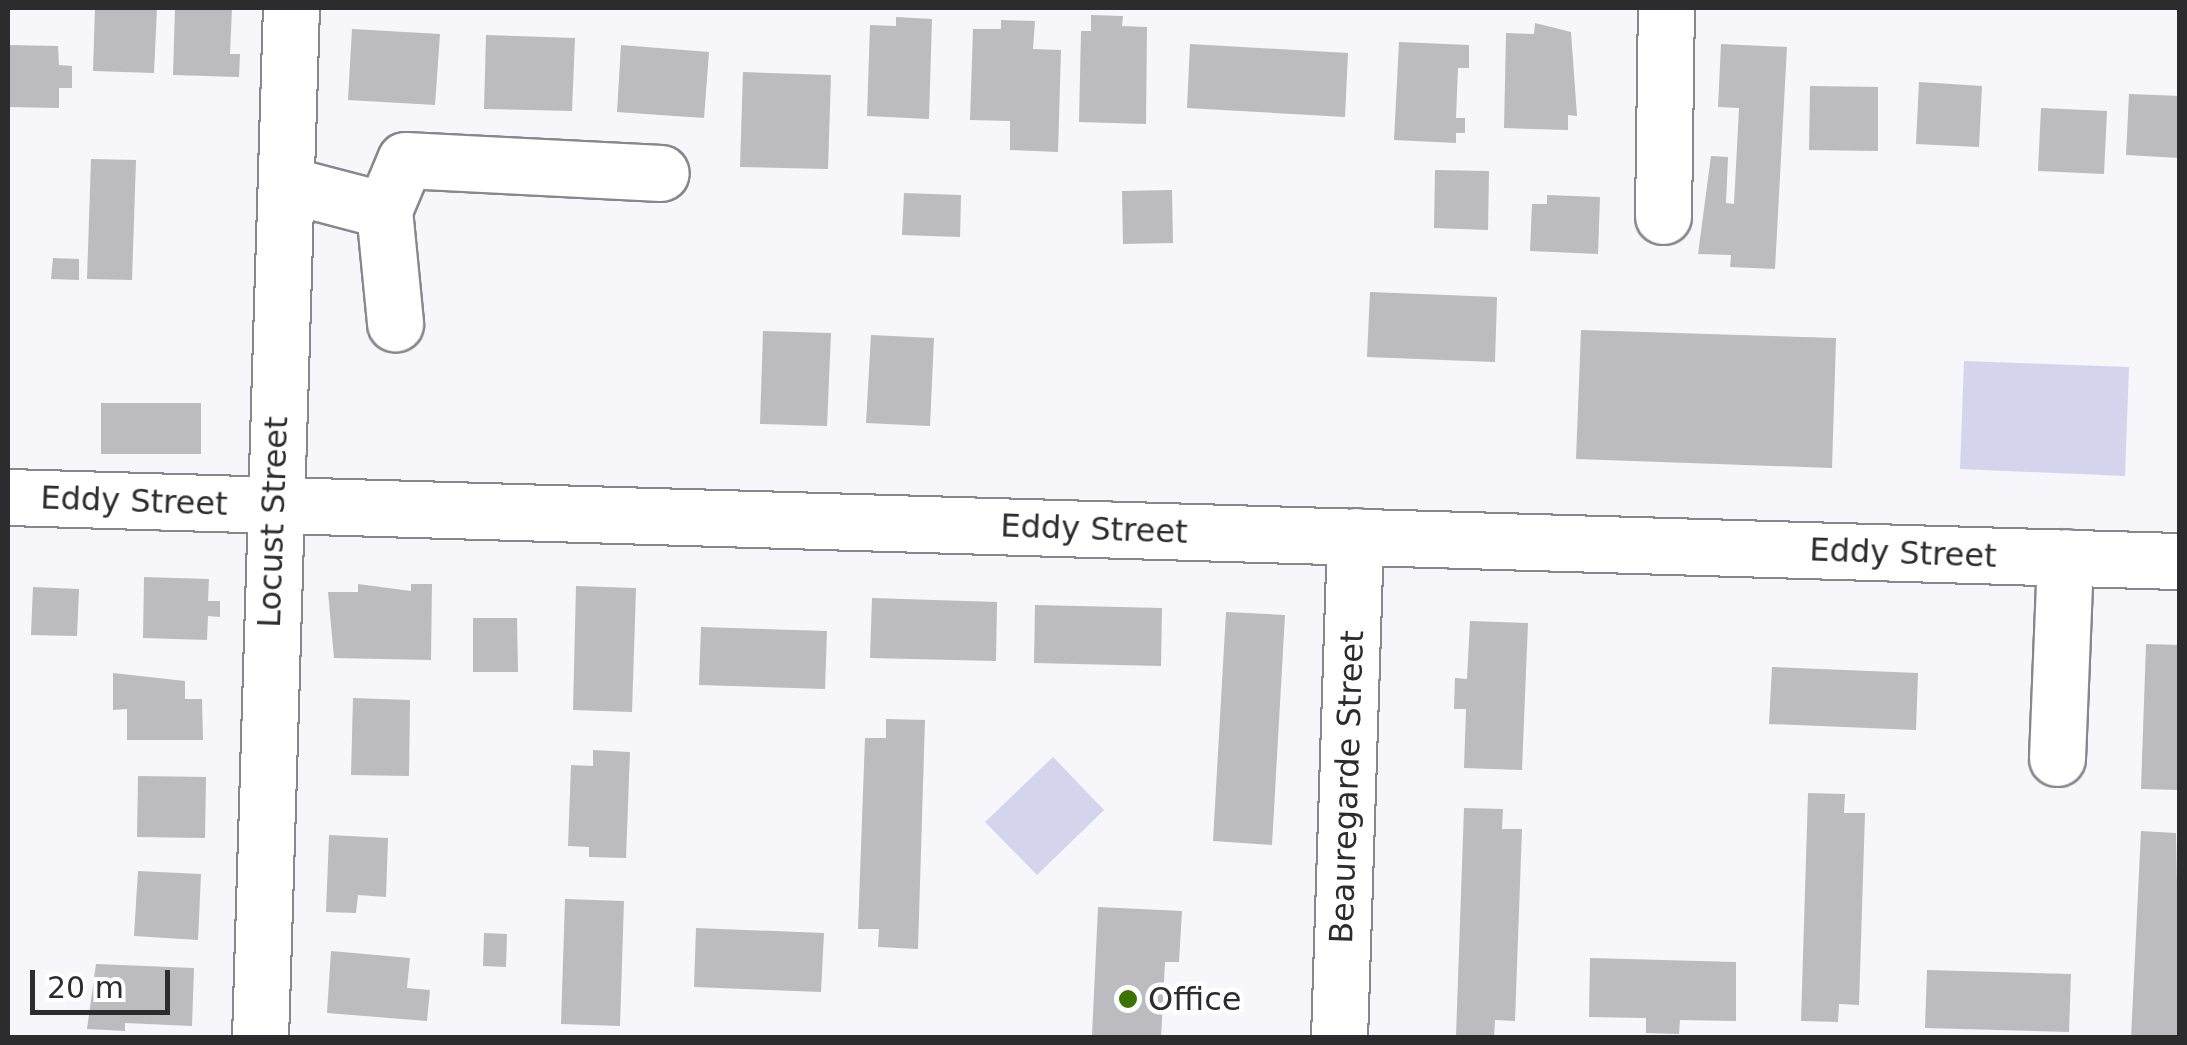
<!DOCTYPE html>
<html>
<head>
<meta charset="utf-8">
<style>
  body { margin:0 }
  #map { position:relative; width:2187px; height:1045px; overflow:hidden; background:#f6f6fb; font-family:"DejaVu Sans",sans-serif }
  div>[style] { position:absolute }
  .green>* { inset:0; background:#d4d5ed }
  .building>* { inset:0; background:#bbbbc0 }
  .roads { filter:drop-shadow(2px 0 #87878d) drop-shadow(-2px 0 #87878d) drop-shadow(0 2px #87878d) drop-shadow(0 -2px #87878d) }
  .minor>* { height:55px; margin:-27.5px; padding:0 27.5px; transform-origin:27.5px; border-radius:27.5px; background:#fff }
  .dots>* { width:28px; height:28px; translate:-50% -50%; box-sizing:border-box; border:5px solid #fff; border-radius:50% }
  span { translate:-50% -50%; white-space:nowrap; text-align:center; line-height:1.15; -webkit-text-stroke:9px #fff; paint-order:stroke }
  .street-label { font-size:32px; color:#2c2c2e }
  .poi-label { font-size:32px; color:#2c2c2e }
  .left { translate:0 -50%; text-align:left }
  .frame { position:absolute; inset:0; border:10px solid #2c2c2e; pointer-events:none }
  .scale { position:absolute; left:30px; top:970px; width:140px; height:45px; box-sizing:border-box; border:5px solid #2c2c2e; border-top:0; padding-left:12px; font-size:30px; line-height:35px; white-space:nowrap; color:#2c2c2e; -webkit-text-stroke:8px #fff; paint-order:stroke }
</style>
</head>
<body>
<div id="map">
  <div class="green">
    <div style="clip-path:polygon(1964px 361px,2129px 367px,2125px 476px,1960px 469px)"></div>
    <div style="clip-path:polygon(1053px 757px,1104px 810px,1037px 875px,985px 822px)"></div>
  </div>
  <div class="building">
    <div style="clip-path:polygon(95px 8px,157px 8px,154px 73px,93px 71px)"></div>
    <div style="clip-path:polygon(175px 8px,232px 8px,230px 54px,240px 54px,239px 77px,173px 75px)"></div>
    <div style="clip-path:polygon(1091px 15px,1123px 16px,1122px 26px,1147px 27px,1146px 124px,1079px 122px,1081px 31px,1091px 31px)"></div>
    <div style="clip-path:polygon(896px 17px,932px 19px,929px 119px,867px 116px,870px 25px,896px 26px)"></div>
    <div style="clip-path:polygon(1001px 20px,1035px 21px,1033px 49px,1061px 50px,1058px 152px,1010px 150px,1010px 121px,970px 120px,973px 29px,1001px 29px)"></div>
    <div style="clip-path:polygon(1535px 23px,1571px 32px,1577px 116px,1568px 115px,1568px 130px,1504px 128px,1506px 33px,1534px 34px)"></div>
    <div style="clip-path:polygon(352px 29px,440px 34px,435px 105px,348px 100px)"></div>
    <div style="clip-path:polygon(486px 35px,575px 38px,572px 111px,484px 109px)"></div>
    <div style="clip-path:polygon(1399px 42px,1469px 45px,1469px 68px,1458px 68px,1456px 118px,1465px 118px,1465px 133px,1456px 133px,1456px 143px,1394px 140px)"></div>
    <div style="clip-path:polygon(1190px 44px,1348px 53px,1345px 117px,1187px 108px)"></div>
    <div style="clip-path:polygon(1721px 44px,1787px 47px,1775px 269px,1730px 267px,1731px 255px,1698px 254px,1711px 156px,1728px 157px,1726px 203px,1734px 204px,1739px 108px,1718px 107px)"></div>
    <div style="clip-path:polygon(8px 45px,58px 46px,59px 65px,72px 66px,72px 88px,59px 88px,59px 108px,8px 107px)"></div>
    <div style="clip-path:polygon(621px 45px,709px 52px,704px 118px,617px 112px)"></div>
    <div style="clip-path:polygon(743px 72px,831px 75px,828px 169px,740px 167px)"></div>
    <div style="clip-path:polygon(1919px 82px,1982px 86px,1979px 147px,1916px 144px)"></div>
    <div style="clip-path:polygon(1810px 86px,1878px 87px,1878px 151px,1809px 150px)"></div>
    <div style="clip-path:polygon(2129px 94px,2180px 96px,2180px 158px,2126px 155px)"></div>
    <div style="clip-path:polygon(2041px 108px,2107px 111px,2104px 174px,2038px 171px)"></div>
    <div style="clip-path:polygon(91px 159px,136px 160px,132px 280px,87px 279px)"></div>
    <div style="clip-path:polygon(1435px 170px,1489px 171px,1488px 230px,1434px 228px)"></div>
    <div style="clip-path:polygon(1172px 190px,1173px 243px,1123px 244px,1122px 191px)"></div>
    <div style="clip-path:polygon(904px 193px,961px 195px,960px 237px,902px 235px)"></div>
    <div style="clip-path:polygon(1547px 195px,1600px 197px,1598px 254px,1530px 251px,1532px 204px,1547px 204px)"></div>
    <div style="clip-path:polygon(53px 258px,79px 259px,79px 280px,51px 279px)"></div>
    <div style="clip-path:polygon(1370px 292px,1497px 297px,1495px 362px,1367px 357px)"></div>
    <div style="clip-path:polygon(1581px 330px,1836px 338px,1832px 468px,1576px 459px)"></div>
    <div style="clip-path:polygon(763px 331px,831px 333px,827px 426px,760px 424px)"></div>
    <div style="clip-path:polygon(871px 335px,934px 338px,930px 426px,866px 423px)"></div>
    <div style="clip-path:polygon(101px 403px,201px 403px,201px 454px,101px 454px)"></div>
    <div style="clip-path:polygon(144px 577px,209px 579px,208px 601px,220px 601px,220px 617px,208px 616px,207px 640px,143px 638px)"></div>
    <div style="clip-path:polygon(358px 584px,411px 591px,411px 584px,432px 584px,431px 660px,334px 658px,328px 592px,358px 592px)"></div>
    <div style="clip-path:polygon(576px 586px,636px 588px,632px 712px,573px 710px)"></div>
    <div style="clip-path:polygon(33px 587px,79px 589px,77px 636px,31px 635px)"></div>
    <div style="clip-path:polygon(872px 598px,997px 602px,996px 661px,870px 658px)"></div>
    <div style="clip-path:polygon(1035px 605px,1162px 608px,1161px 666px,1034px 663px)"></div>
    <div style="clip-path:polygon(1226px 612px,1285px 615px,1272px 845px,1213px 841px)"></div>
    <div style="clip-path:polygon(473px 618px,517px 618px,518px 672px,473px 672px)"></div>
    <div style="clip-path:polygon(1470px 621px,1528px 623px,1522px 770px,1464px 768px,1466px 709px,1454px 709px,1455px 678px,1467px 679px)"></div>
    <div style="clip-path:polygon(701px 627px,827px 631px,825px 689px,699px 685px)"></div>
    <div style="clip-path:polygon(2146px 644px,2180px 645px,2180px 790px,2141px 789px)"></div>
    <div style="clip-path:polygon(1772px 667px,1918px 673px,1916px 730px,1769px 724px)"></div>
    <div style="clip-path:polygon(113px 673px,185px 681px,185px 699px,202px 699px,203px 740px,127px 740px,127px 709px,113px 710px)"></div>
    <div style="clip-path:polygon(353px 698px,410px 700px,409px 776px,351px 775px)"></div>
    <div style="clip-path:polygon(886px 719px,925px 720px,918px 949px,878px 947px,879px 929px,858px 929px,865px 738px,886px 738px)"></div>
    <div style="clip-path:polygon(593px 750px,630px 752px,626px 858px,589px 857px,589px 847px,568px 846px,571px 765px,593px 766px)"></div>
    <div style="clip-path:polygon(138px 776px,206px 777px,205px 838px,137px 837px)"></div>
    <div style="clip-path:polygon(1808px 793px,1845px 794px,1844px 813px,1865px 813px,1859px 1005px,1839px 1004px,1838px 1022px,1801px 1021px)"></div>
    <div style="clip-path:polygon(1464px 808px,1503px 809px,1502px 829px,1522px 829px,1515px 1021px,1495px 1020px,1494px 1038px,1456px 1036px)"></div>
    <div style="clip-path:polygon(2141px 831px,2176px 833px,2180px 1038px,2131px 1038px)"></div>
    <div style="clip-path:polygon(329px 835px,388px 838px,386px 897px,358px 895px,356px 913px,326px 912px)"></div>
    <div style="clip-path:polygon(138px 871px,201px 874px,198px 940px,134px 936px)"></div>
    <div style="clip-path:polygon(565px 899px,624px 901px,620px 1026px,561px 1024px)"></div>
    <div style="clip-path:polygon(1098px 907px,1182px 911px,1179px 962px,1165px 962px,1161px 1038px,1092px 1036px)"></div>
    <div style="clip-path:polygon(696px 928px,824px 933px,821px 992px,694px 987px)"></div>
    <div style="clip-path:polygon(484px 933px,507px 934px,506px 967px,483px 966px)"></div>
    <div style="clip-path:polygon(331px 951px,410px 958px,407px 988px,430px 990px,427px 1021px,327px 1013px)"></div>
    <div style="clip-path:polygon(1590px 958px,1736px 962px,1736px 1021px,1680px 1020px,1679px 1034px,1646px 1033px,1646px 1018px,1589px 1017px)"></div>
    <div style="clip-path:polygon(96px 964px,194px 968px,192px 1026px,125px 1023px,125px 1031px,87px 1029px)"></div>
    <div style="clip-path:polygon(1927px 970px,2071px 974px,2069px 1032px,1925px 1028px)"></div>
  </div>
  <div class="roads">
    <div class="minor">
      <div style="left:289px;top:185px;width:98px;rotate:14.7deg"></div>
      <div style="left:384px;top:210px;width:54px;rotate:-67.2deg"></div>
      <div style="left:405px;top:160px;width:256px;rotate:2.9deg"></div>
      <div style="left:384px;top:210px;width:114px;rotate:84.4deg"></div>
      <div style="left:1663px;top:216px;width:208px;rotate:-89.2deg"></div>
      <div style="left:8px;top:497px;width:2173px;rotate:1.69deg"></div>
      <div style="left:2057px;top:758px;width:201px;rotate:-87.7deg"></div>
      <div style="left:260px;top:1038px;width:1030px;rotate:-88.28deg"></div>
      <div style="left:1339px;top:1038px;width:502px;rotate:-88.17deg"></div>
    </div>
  </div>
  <div class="dots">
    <div style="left:1128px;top:999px;background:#3b7303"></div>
  </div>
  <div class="street-label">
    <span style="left:134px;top:501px;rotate:2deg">Eddy Street</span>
    <span style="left:273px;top:522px;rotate:-88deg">Locust Street</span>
    <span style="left:1094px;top:529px;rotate:2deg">Eddy Street</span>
    <span style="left:1903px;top:553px;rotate:2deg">Eddy Street</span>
    <span style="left:1347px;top:787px;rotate:-88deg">Beauregarde Street</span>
  </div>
  <div class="poi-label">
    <span class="left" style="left:1148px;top:999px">Office</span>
  </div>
  <div class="frame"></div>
  <div class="scale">20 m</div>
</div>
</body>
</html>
